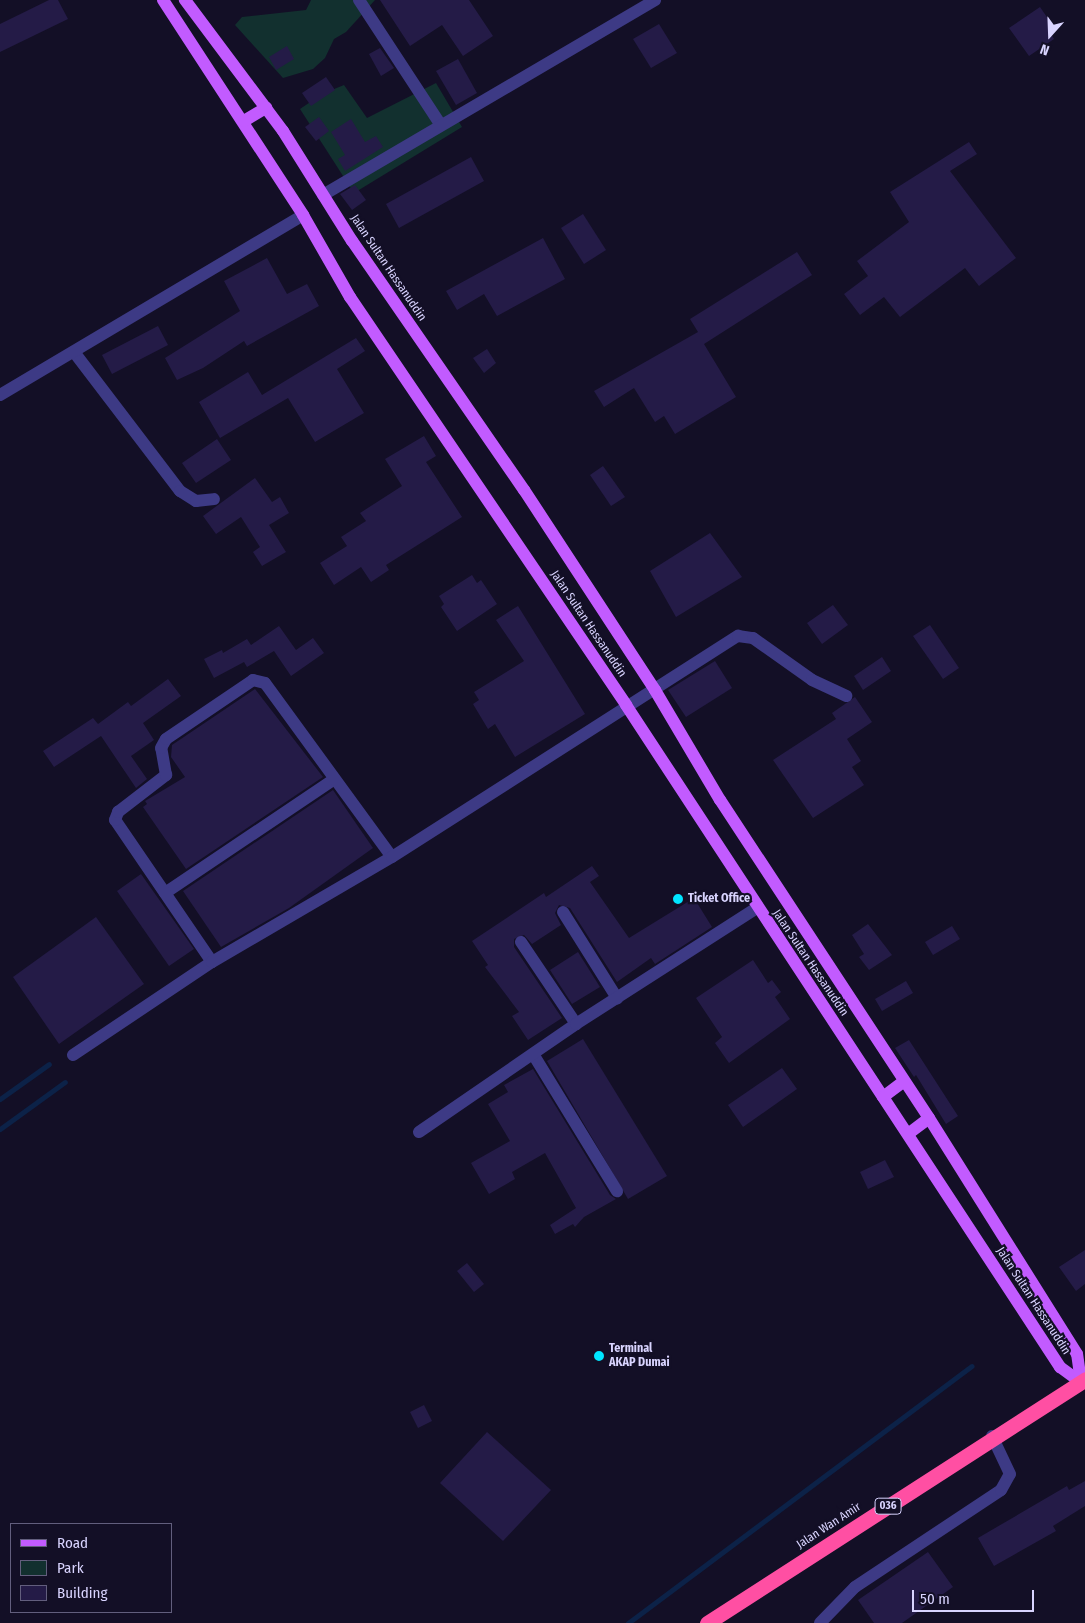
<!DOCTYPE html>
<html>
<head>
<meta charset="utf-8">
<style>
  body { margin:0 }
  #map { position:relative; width:1085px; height:1623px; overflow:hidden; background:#130f26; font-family:"Fira Sans Condensed",sans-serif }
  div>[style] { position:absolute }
  .green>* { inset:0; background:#12302f }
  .stream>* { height:5px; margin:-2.5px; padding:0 2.5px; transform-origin:2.5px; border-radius:2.5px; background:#0c2248 }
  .building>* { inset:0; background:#241b47 }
  .minor>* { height:12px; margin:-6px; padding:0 6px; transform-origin:6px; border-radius:6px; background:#3d3a85 }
  .major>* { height:12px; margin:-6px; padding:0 6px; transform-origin:6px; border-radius:6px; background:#c25bff }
  .highway>* { height:15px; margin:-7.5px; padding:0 7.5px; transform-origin:7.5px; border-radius:7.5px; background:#ff4fa3 }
  .dots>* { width:14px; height:14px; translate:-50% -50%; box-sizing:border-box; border:2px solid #130f26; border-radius:50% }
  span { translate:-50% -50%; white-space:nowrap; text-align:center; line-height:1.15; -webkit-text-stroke:4.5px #130f26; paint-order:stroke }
  .shield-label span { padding:1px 4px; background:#130f26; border:1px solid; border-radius:4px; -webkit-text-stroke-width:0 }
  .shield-label { font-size:11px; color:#d9d4ff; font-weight:700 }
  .street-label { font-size:12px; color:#d9d4ff }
  .poi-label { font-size:12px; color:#d9d4ff; font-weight:700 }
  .left { translate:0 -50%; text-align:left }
  .legend { position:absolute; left:10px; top:1523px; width:162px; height:90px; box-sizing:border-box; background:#130f26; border:1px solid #625e7d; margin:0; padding:6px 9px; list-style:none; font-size:15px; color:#d9d4ff }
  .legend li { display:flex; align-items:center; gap:10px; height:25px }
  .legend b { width:25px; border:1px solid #625e7d }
  .north { position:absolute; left:1025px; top:10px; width:50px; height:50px; -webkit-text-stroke:4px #130f26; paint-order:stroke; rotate:200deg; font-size:14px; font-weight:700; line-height:20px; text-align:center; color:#d9d4ff }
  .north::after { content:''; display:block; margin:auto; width:18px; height:22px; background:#d9d4ff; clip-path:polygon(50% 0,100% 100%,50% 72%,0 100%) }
  .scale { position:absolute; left:912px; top:1590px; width:122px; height:22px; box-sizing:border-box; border:2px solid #d9d4ff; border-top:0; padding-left:6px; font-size:15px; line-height:18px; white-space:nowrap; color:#d9d4ff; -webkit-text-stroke:4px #130f26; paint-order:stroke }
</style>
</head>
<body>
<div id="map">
  <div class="green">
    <div style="clip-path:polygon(311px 0,375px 0,346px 32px,334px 39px,325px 58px,313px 69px,283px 78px,235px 25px,242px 17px,306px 10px)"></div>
    <div style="clip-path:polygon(436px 83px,462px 127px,354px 193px,300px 109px,322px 94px,344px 85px,367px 118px)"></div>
  </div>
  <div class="stream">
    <div style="left:0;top:1099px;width:60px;rotate:-35.5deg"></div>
    <div style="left:0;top:1129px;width:80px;rotate:-35.9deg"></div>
    <div style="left:628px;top:1623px;width:429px;rotate:-36.8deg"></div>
  </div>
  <div class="building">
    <div style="clip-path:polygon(49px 0,58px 0,68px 19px,0 52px,0 24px)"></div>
    <div style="clip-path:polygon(380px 0,469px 0,493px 36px,463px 56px,442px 25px,410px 46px)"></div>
    <div style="clip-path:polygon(1040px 7px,1053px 26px,1048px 29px,1054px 39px,1029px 56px,1009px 28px)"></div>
    <div style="clip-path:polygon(659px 24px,677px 53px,651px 68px,633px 39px)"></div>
    <div style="clip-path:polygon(287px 46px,294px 59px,276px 70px,269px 57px)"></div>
    <div style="clip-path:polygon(380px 48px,394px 68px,381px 76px,369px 54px)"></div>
    <div style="clip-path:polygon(458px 59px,477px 93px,456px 105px,436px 71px)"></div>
    <div style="clip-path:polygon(326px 77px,335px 90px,311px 106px,302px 93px)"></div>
    <div style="clip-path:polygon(319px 117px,329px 131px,316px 141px,305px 127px)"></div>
    <div style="clip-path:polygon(351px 119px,365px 142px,376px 136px,383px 147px,345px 171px,338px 159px,345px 155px,331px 132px)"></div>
    <div style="clip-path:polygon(969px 142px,977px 154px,950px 171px,1016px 258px,979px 286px,965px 268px,900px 317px,884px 297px,860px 315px,844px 294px,868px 276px,857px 261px,909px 222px,890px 192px)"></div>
    <div style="clip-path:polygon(471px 157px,484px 181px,399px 228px,386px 204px)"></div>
    <div style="clip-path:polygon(355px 185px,366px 200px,352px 210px,340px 194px)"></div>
    <div style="clip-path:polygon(583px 214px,606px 250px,584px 264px,561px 228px)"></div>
    <div style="clip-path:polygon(543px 238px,565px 279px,497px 316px,484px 294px,457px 310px,446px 291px)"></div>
    <div style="clip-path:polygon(797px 252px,812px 275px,704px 344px,736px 397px,675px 434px,664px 416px,655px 422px,634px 388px,604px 407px,594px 391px,698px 332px,690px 319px)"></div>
    <div style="clip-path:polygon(267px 258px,287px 294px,307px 284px,319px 306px,247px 346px,244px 341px,203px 368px,177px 380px,165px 358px,240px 311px,224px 281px)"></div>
    <div style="clip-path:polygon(158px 326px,168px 345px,112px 374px,102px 355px)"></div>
    <div style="clip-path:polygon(356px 338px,365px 351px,337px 369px,364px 413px,315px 442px,288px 398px,220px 438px,199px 402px,248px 372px,262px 395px)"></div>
    <div style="clip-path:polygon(487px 349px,496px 363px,484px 373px,473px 358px)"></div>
    <div style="clip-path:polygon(424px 436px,436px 456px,426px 462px,462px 517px,386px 565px,389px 570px,371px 582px,361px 567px,334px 585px,320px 563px,347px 546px,341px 537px,366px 521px,360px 513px,402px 486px,385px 459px)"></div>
    <div style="clip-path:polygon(217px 439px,231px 460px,196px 483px,182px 463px)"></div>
    <div style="clip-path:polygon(603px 466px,625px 497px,611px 506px,590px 475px)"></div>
    <div style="clip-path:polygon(255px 478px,272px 502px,280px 497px,289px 513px,269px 525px,286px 552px,262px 566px,253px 552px,260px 547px,241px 517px,216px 534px,203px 516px)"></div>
    <div style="clip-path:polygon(710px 533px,742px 577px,676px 617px,650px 571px)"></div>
    <div style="clip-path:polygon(472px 575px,477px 583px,481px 580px,497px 604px,457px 631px,441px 607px,444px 604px,439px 596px)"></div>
    <div style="clip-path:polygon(833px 605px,848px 625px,822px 644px,807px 623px)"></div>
    <div style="clip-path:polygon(518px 606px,585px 714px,515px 757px,495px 724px,488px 729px,473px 704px,479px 700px,474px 692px,524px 661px,496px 620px)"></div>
    <div style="clip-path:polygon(930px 625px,959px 668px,943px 679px,913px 636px)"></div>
    <div style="clip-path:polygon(279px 626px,296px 650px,313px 638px,324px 653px,291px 676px,274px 651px,247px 667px,244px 662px,214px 678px,204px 659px,222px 650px,223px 653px,247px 639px,251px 645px)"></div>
    <div style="clip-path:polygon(882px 657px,891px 671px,863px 690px,854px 676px)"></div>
    <div style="clip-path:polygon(715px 661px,732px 688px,686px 717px,668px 690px)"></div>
    <div style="clip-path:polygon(168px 679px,181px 696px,143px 723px,154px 740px,131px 756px,147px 779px,136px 788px,101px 736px,54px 767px,43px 751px,93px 718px,98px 724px,128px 702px,131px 706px)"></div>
    <div style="clip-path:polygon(255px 689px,323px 777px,186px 869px,143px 807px,147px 804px,145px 801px,185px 777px,171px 757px,172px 745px)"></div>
    <div style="clip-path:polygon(855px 697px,872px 722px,847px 739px,861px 761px,852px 767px,864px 785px,813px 818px,773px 760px,836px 719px,832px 713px)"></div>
    <div style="clip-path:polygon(333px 790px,373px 848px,289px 908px,221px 947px,183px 891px)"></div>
    <div style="clip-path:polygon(592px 866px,599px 876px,590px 882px,629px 938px,694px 898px,712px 927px,655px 964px,651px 958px,617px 982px,570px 908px,559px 905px,555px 913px,561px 925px,532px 944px,524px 935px,514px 939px,514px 947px,562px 1018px,528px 1040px,512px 1016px,519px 1012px,485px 967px,488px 965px,472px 941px,544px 893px,546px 897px)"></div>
    <div style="clip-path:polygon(141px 874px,194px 949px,169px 966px,117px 891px)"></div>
    <div style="clip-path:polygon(96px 917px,144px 984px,59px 1044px,13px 977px)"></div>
    <div style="clip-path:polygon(868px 924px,892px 955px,869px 970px,859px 957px,864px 954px,852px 935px)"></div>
    <div style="clip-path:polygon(952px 926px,960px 939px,933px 955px,925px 942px)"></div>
    <div style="clip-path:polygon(578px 952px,600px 987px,572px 1004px,550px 970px)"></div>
    <div style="clip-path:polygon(753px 960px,768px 983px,772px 980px,781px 992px,775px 997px,790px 1019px,729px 1063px,715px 1043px,722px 1037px,696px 998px)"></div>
    <div style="clip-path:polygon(906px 981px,913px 993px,882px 1011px,875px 999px)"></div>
    <div style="clip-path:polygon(583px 1039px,667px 1176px,628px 1199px,547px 1061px)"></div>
    <div style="clip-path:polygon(909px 1040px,958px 1116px,946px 1124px,916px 1075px,914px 1077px,895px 1048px)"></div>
    <div style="clip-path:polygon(782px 1068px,797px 1089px,743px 1127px,728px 1105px)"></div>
    <div style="clip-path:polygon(533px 1069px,610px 1195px,616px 1199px,584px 1217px,575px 1227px,573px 1224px,555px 1234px,550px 1225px,576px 1208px,545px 1153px,512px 1172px,515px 1179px,489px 1194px,471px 1163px,510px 1141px,488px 1104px,508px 1092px,504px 1085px)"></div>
    <div style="clip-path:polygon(885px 1160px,894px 1177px,868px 1189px,860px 1172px)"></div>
    <div style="clip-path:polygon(1085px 1250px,1085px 1284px,1076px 1291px,1059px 1267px)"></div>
    <div style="clip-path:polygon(467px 1263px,484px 1284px,474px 1292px,457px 1271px)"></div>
    <div style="clip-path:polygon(424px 1405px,432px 1421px,418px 1428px,410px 1412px)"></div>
    <div style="clip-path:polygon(487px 1432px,551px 1490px,503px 1541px,440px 1483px)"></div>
    <div style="clip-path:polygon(1085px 1481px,1085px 1506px,1053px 1526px,1056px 1531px,994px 1566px,978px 1538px,1067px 1486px,1069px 1490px)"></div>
    <div style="clip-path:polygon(928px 1552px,953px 1587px,902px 1623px,874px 1623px,858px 1600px)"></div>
  </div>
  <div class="minor">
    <div style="left:359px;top:0;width:148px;rotate:56.8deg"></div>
    <div style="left:323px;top:195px;width:385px;rotate:-30.4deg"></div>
    <div style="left:74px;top:352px;width:175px;rotate:52.7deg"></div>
    <div style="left:180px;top:491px;width:19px;rotate:32deg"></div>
    <div style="left:196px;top:501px;width:18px;rotate:-6deg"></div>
    <div style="left:0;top:395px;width:352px;rotate:-30.7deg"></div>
    <div style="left:165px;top:893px;width:202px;rotate:-33.9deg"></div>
    <div style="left:563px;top:912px;width:102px;rotate:57.9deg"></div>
    <div style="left:521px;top:942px;width:99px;rotate:56.1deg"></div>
    <div style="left:212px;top:962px;width:172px;rotate:-124.3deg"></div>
    <div style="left:115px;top:820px;width:9px;rotate:-69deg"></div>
    <div style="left:118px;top:812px;width:61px;rotate:-37.6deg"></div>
    <div style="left:166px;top:775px;width:27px;rotate:-100deg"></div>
    <div style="left:161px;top:748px;width:10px;rotate:-61deg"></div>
    <div style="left:166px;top:739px;width:105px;rotate:-34.1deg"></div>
    <div style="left:253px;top:680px;width:12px;rotate:14deg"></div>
    <div style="left:265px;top:683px;width:215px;rotate:53.9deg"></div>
    <div style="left:533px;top:1054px;width:161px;rotate:58.5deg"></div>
    <div style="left:73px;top:1055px;width:167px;rotate:-33.8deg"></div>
    <div style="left:212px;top:962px;width:208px;rotate:-30.3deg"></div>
    <div style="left:392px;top:857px;width:411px;rotate:-32.6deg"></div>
    <div style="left:738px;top:636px;width:15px;rotate:8deg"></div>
    <div style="left:753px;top:638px;width:72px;rotate:35.4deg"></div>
    <div style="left:812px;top:680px;width:38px;rotate:25deg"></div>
    <div style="left:419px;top:1132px;width:191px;rotate:-34.5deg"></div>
    <div style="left:576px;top:1024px;width:215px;rotate:-32.7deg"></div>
    <div style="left:820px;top:1623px;width:50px;rotate:-45.8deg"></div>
    <div style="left:855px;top:1587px;width:175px;rotate:-33.6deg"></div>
    <div style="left:1001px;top:1490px;width:18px;rotate:-61deg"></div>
    <div style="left:1010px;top:1474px;width:42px;rotate:-115.3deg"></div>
  </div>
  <div class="major">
    <div style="left:163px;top:0;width:257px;rotate:56.9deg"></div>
    <div style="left:303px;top:215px;width:95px;rotate:60.2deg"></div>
    <div style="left:350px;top:297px;width:493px;rotate:55.9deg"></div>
    <div style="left:626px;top:705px;width:792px;rotate:56.75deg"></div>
    <div style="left:1060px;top:1367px;width:26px;rotate:36deg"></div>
    <div style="left:1081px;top:1382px;width:28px;rotate:-98deg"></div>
    <div style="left:1077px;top:1354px;width:279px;rotate:-122.1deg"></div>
    <div style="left:929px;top:1118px;width:381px;rotate:-123.3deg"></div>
    <div style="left:720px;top:800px;width:128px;rotate:-120.6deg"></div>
    <div style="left:655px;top:690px;width:239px;rotate:-123.2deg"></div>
    <div style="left:524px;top:490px;width:303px;rotate:-124.6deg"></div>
    <div style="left:352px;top:241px;width:130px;rotate:-122.1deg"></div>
    <div style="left:283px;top:131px;width:164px;rotate:-126.8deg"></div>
    <div style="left:244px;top:121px;width:26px;rotate:-31deg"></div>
    <div style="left:883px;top:1097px;width:26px;rotate:-37deg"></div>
    <div style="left:908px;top:1134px;width:26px;rotate:-37deg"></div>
  </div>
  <div class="highway">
    <div style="left:707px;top:1623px;width:450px;rotate:-32.8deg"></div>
  </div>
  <div class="dots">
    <div style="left:678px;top:899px;background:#00e5ff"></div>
    <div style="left:599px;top:1356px;background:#00e5ff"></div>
  </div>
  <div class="shield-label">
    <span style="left:888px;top:1506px">036</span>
  </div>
  <div class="street-label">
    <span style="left:388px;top:268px;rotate:56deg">Jalan Sultan Hassanuddin</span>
    <span style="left:588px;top:624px;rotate:56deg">Jalan Sultan Hassanuddin</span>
    <span style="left:810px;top:963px;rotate:56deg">Jalan Sultan Hassanuddin</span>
    <span style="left:1033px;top:1301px;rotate:57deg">Jalan Sultan Hassanuddin</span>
    <span style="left:829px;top:1526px;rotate:-33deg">Jalan Wan Amir</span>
  </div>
  <div class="poi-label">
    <span class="left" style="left:688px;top:899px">Ticket Office</span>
    <span class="left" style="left:609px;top:1356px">Terminal<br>AKAP Dumai</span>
  </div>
  <ul class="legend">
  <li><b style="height:6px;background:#c25bff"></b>Road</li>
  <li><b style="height:14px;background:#12302f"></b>Park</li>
  <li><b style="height:14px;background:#241b47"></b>Building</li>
  </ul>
  <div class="north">N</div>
  <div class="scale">50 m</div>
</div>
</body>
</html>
